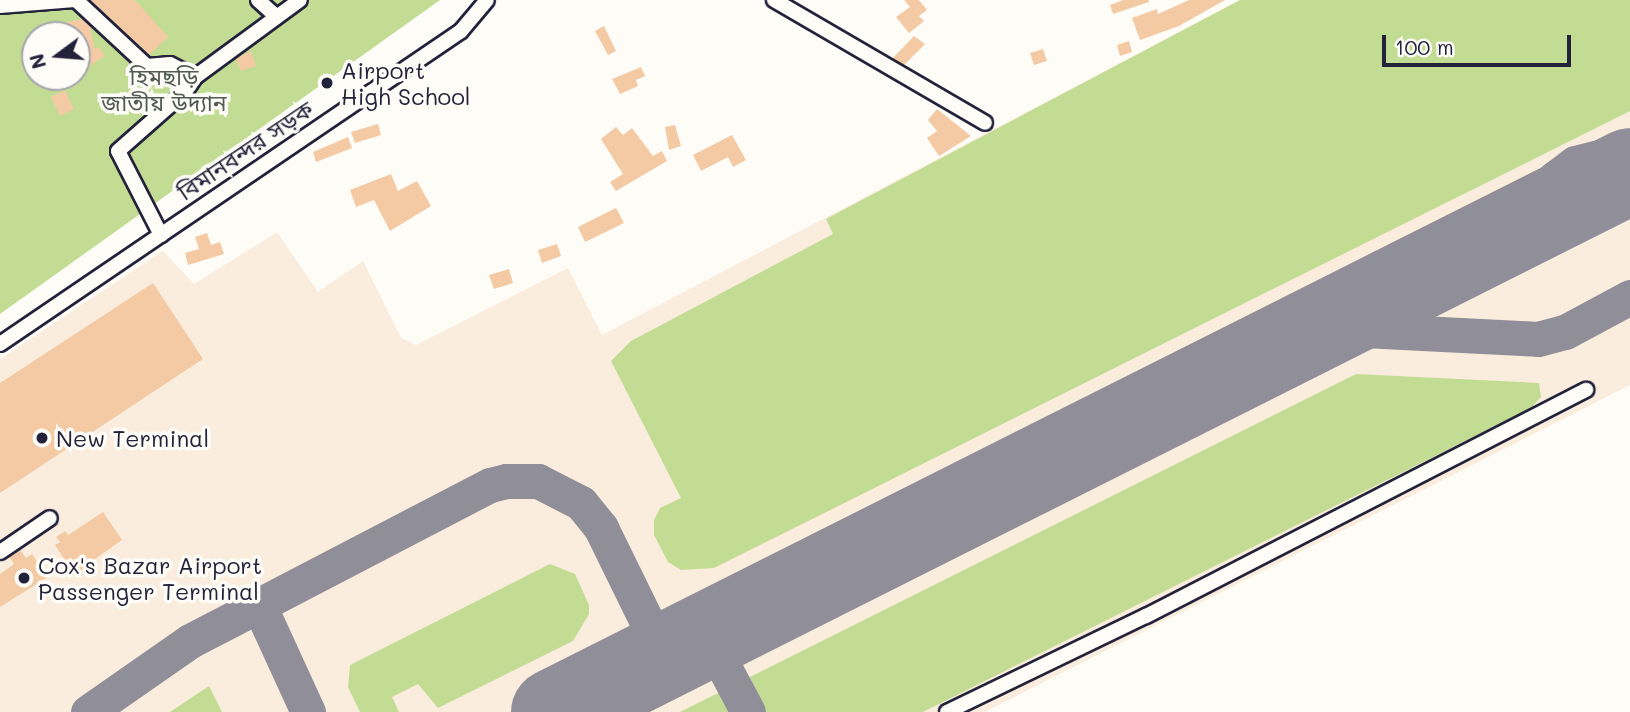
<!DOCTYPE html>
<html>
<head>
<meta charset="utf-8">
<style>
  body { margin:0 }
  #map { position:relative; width:1630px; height:712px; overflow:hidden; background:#fdfcf7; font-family:Mali,"Noto Sans Bengali",sans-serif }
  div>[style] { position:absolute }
  .built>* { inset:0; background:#faedde }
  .green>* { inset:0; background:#c3dc93 }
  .taxiway>* { height:35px; margin:-17.5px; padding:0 17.5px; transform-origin:17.5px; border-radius:17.5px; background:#908f99 }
  .runway>* { height:86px; margin:-43px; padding:0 43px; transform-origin:43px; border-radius:43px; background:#908f99 }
  .building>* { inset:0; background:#f4caa4 }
  .roads { filter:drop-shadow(2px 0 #22223b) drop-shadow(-2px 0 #22223b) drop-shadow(0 2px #22223b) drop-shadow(0 -2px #22223b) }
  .minor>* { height:14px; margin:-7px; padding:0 7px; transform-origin:7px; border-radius:7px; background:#fdfcf7 }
  .dots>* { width:19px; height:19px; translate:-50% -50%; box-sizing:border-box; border:4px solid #fdfcf7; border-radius:50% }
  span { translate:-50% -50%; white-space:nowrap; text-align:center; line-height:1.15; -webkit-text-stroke:7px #fdfcf7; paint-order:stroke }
  .poi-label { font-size:23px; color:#22223b }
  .left { translate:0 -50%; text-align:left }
  .park-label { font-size:23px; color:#525a55 }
  .street-label { font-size:23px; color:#22223b }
  .north { position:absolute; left:21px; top:21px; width:70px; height:70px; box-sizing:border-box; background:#fdfcf7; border:2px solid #a5a5ac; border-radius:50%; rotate:254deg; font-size:19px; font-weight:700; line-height:28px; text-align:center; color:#22223b }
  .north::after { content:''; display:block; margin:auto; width:24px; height:32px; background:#22223b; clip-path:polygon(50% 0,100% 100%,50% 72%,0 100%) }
  .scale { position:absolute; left:1382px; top:35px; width:189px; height:32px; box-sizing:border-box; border:4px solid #22223b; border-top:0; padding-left:9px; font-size:21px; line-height:24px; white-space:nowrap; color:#22223b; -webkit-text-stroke:5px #fdfcf7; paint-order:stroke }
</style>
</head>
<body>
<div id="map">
  <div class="built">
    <div style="clip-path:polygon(1240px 0,1630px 0,1630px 385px,985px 712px,0 712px,0 359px,163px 251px,194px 284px,277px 232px,318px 292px,363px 261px,401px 338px,416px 345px,568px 268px,602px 335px)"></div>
  </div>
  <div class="green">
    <div style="clip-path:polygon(evenodd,0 0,440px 0,0 314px,0 0,35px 35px,77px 35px,77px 77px,35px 77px,35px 35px)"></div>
    <div style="clip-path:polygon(1240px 0,1630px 0,1630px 111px,714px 568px,681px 570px,668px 562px,654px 535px,654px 520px,660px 508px,681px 498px,611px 361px,631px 341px,833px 234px,826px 219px)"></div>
    <div style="clip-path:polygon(1356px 374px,1539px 383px,1541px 397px,1531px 408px,923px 712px,680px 712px)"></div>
    <div style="clip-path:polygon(550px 564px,575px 574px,589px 605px,589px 614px,573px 641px,438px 708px,418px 684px,392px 697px,399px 712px,360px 712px,348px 687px,350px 665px)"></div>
    <div style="clip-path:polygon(209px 686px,222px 712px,170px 712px)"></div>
  </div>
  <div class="taxiway">
    <div style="left:1523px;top:225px;width:57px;rotate:-55.8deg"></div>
    <div style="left:1555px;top:178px;width:25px;rotate:-37deg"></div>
    <div style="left:1575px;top:163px;width:33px;rotate:-14deg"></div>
    <div style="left:1607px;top:155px;width:23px;rotate:10deg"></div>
    <div style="left:1299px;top:338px;width:45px;rotate:-11.6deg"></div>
    <div style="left:1343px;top:329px;width:195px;rotate:2.9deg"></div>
    <div style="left:1538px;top:339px;width:28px;rotate:-15deg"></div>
    <div style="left:1565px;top:332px;width:74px;rotate:-28.3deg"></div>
    <div style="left:259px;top:605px;width:118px;rotate:65.4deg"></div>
    <div style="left:707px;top:635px;width:87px;rotate:62deg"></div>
    <div style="left:634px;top:672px;width:27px;rotate:-57deg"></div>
    <div style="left:649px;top:649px;width:27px;rotate:-94deg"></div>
    <div style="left:647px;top:622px;width:27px;rotate:45deg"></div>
    <div style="left:666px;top:641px;width:33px;rotate:-3deg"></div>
    <div style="left:88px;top:712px;width:124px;rotate:-34.8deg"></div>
    <div style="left:190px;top:641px;width:338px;rotate:-27.5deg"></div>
    <div style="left:490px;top:485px;width:16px;rotate:-14deg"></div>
    <div style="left:506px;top:481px;width:32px"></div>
    <div style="left:538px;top:481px;width:48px;rotate:27.1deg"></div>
    <div style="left:581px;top:503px;width:32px;rotate:51deg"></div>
    <div style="left:601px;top:528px;width:105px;rotate:63.9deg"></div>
  </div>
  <div class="runway">
    <div style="left:554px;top:712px;width:1204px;rotate:-26.69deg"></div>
  </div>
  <div class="building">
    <div style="clip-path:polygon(90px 0,135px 0,168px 37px,149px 55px)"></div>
    <div style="clip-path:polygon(904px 0,919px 0,927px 10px,919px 16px,924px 21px,909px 33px,896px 17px,910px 7px)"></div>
    <div style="clip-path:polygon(1123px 0,1149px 0,1149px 2px,1113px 14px,1110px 5px)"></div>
    <div style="clip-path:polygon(1189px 0,1225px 0,1179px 26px,1140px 40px,1132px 18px,1157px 9px,1158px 14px)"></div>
    <div style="clip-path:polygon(82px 19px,90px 26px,95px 49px,99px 47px,105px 56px,77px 74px,77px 35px,69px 35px,67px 22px)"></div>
    <div style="clip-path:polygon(604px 26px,616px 51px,608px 55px,595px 31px)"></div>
    <div style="clip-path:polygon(914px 36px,925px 44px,904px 65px,893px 58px)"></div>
    <div style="clip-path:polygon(1129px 41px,1132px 52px,1120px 56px,1117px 45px)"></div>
    <div style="clip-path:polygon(1043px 49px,1047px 61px,1034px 65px,1030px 53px)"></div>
    <div style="clip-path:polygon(251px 51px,256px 66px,241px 71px,236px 59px)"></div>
    <div style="clip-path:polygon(641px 67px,645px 76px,636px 80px,638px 86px,620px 94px,612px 79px)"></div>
    <div style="clip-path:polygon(65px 90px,74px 109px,60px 116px,51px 97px)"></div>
    <div style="clip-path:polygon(937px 109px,971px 136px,939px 156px,927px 138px,937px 131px,928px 120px)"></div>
    <div style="clip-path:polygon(378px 124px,381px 135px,355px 143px,351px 132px)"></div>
    <div style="clip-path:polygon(675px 125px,681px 146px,669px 150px,665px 127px)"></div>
    <div style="clip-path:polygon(616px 127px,623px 135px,632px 128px,653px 156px,662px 151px,667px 161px,616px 191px,610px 182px,623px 174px,601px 139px)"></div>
    <div style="clip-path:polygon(732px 135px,746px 160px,733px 167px,728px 157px,701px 171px,693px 155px)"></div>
    <div style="clip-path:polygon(348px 137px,352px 148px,316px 162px,313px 152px)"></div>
    <div style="clip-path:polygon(391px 174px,398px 191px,417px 181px,431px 206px,390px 231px,374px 200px,356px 207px,350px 190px)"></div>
    <div style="clip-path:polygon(616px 208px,624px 223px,585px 242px,578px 227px)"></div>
    <div style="clip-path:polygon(207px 233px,211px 245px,220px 242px,224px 254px,188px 265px,185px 253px,199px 249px,195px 237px)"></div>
    <div style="clip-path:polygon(557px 244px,561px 256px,542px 263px,538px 250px)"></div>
    <div style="clip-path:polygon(509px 269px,513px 283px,494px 289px,489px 275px)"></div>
    <div style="clip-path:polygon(153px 283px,203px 359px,0 493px,0 383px)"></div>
    <div style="clip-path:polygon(103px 512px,122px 540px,88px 564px,92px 569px,81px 576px,77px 570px,74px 574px,55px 545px,60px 542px,56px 537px,65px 531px,68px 535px)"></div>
    <div style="clip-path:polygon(20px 550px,26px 558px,32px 554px,48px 577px,0 607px,0 574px,14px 564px,9px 557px)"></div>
  </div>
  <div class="roads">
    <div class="minor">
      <div style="left:76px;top:0;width:97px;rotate:42.9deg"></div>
      <div style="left:147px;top:66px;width:23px;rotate:-5deg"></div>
      <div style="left:170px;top:64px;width:28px;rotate:27deg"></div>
      <div style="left:195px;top:77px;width:130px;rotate:-36.3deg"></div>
      <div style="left:258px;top:0;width:25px;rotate:42deg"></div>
      <div style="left:774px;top:0;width:244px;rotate:30.2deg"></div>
      <div style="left:0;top:6px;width:75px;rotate:-4.6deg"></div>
      <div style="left:161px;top:235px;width:94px;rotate:-117.1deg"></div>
      <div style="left:118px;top:151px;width:89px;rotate:-41.4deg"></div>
      <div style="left:185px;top:92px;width:18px;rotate:-56deg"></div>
      <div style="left:0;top:344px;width:557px;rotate:-34.17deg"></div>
      <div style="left:461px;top:31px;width:40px;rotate:-50deg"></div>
      <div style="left:0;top:552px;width:60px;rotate:-34.2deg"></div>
      <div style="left:947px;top:712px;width:221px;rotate:-25.8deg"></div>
      <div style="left:1146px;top:616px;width:495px;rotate:-27.2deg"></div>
    </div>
  </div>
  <div class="dots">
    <div style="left:327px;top:83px;background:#22223b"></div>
    <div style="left:42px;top:438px;background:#22223b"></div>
    <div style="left:24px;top:578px;background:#22223b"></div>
  </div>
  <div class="poi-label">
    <span class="left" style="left:341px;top:83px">Airport<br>High School</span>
    <span class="left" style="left:56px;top:438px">New Terminal</span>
    <span class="left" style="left:38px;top:578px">Cox's Bazar Airport<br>Passenger Terminal</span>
  </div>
  <div class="park-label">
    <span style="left:164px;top:89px">হিমছড়ি<br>জাতীয় উদ্যান</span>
  </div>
  <div class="street-label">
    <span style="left:245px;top:150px;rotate:-34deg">বিমানবন্দর সড়ক</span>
  </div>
  <div class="north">N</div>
  <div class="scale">100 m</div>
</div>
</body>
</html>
